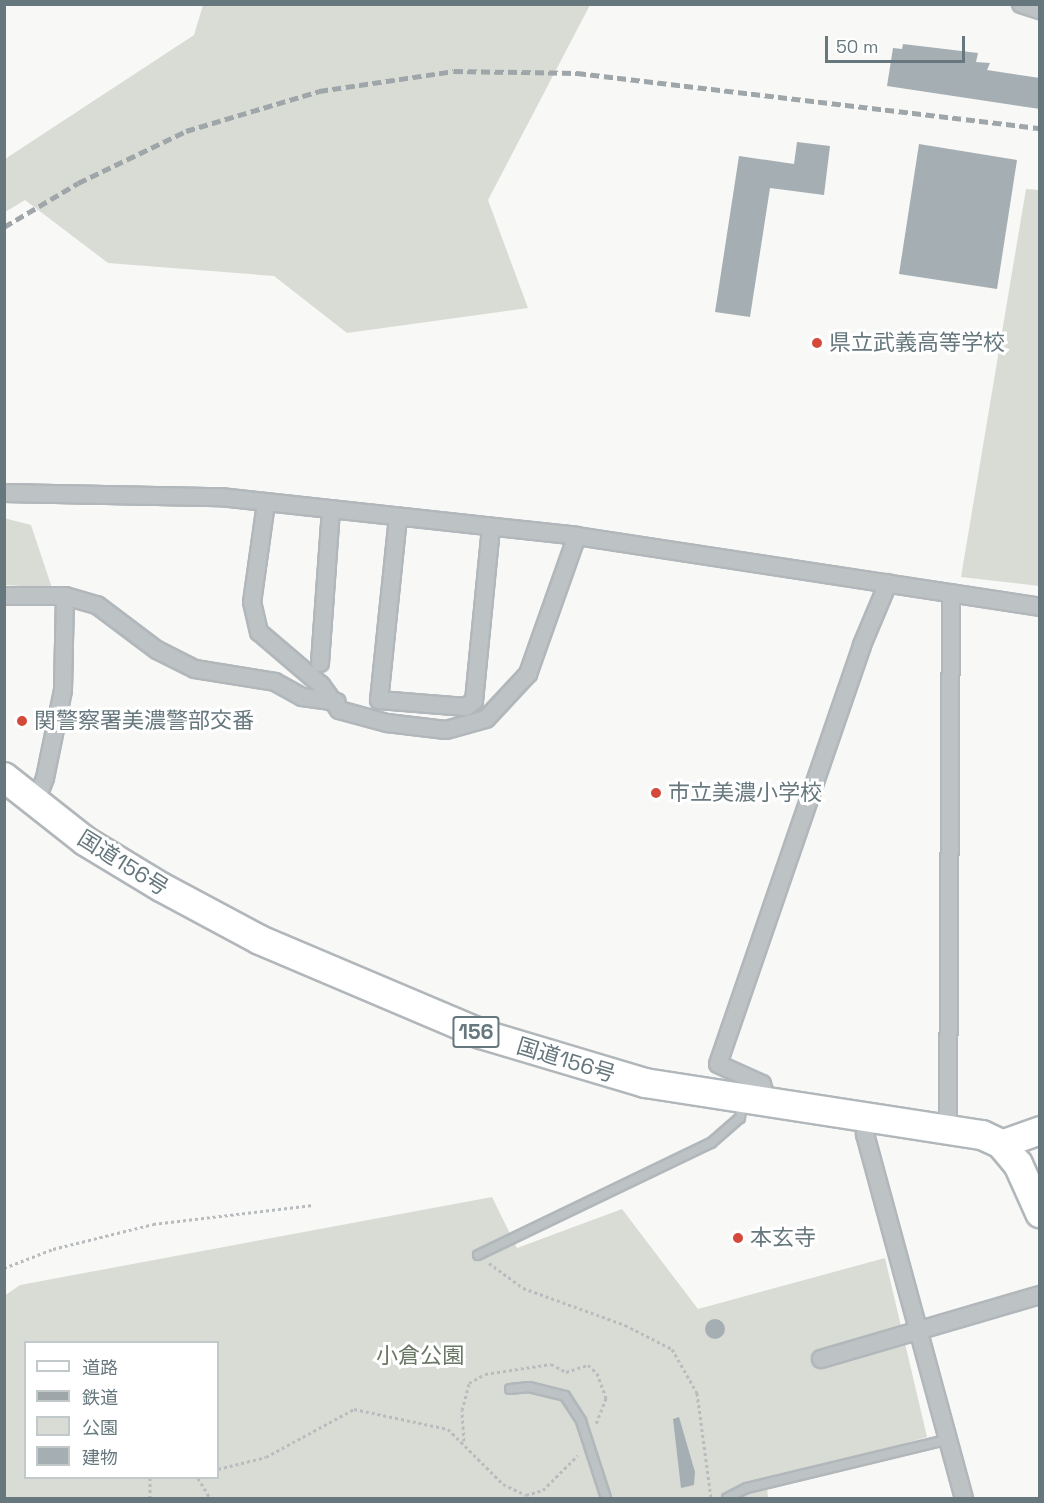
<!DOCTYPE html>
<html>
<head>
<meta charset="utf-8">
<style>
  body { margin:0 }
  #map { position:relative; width:1044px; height:1503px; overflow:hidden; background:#f8f8f6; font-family:"Space Grotesk","Noto Sans JP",sans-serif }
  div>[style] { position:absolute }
  .green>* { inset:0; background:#d9dcd5 }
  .building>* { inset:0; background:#a5aeb2 }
  .round { border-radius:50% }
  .path>* { height:3px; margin-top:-1.5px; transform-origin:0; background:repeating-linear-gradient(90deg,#b8bcbe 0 3px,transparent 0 6px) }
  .roads { filter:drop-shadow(2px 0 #b1b7ba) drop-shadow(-2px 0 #b1b7ba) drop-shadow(0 2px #b1b7ba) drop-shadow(0 -2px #b1b7ba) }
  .service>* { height:8px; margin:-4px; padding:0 4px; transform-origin:4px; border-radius:4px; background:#bdc3c5 }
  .minor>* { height:16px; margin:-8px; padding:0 8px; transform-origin:8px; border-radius:8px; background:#bdc3c5 }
  .primary>* { height:27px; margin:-13.5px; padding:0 13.5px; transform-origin:13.5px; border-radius:13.5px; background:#fff }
  .trunk>* { height:28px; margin:-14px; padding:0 14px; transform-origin:14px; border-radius:14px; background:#fff }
  .rail>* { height:4.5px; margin-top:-2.25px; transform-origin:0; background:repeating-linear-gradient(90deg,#9ea6aa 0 9px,transparent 0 13.5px) }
  .dots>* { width:16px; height:16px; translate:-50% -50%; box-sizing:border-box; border:3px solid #fff; border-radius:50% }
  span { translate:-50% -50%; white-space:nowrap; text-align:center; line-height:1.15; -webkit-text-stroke:6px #fff; paint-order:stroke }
  .shield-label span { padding:2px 4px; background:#fff; border:2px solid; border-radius:4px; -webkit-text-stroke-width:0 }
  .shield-label { font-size:21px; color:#66777e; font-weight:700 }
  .poi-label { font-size:22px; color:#66777e }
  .left { translate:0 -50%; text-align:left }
  .street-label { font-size:22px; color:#66777e }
  .park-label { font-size:22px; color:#697764 }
  .frame { position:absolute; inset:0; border:6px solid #66777e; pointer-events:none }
  .legend { position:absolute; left:24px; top:1341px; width:195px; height:138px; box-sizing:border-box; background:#fff; border:2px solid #c2c9cb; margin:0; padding:8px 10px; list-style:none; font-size:18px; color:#66777e }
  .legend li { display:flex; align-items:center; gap:12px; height:30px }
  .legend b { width:30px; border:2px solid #c2c9cb }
  .scale { position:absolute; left:825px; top:36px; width:140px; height:27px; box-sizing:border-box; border:3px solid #66777e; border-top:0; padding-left:8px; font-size:18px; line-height:21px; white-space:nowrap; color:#66777e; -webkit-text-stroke:4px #fff; paint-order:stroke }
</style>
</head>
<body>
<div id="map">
  <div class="green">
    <div style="clip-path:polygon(203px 5px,590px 5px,488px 200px,528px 308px,347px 333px,274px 276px,108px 263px,25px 200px,5px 212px,5px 159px,194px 35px)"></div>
    <div style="clip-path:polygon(1026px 189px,1040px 190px,1039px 586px,961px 577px)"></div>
    <div style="clip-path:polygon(4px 518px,31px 525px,52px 588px,5px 585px)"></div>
    <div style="clip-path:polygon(evenodd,492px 1197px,517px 1248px,622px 1209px,698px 1309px,885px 1258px,927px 1437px,767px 1484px,768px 1498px,5px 1498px,4px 1296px,20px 1285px,492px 1197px,26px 1342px,218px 1342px,218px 1478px,26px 1478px,26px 1342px)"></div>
  </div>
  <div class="building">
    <div style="clip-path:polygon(903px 44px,978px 53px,976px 62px,990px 63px,987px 70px,1040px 78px,1040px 109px,887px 86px,893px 48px,902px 49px)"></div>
    <div style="clip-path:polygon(797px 142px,830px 146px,824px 195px,770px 188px,750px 317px,715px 312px,739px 156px,794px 164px)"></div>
    <div style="clip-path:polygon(919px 144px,1017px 160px,997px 289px,899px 274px)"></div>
    <div class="round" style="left:705px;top:1319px;width:20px;height:20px"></div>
    <div style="clip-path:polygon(679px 1417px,695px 1472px,694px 1485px,681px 1488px,673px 1419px)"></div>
  </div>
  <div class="path">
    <div style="left:489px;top:1263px;width:42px;rotate:36.3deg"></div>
    <div style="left:523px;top:1288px;width:109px;rotate:19.9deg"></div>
    <div style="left:625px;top:1325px;width:53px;rotate:27.1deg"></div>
    <div style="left:672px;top:1349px;width:51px;rotate:60.4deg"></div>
    <div style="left:697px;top:1393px;width:106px;rotate:82.4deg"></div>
    <div style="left:4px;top:1268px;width:53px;rotate:-21.2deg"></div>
    <div style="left:53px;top:1249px;width:103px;rotate:-14deg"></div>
    <div style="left:153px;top:1224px;width:161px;rotate:-6.8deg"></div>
    <div style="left:464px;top:1441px;width:31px;rotate:-94deg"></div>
    <div style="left:462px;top:1410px;width:28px;rotate:-75deg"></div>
    <div style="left:469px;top:1383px;width:18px;rotate:-29deg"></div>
    <div style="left:485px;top:1374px;width:67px;rotate:-8.6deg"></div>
    <div style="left:551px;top:1364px;width:17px;rotate:28deg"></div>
    <div style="left:566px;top:1372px;width:23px;rotate:-18deg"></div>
    <div style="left:588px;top:1365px;width:12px;rotate:42deg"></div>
    <div style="left:597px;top:1373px;width:27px;rotate:70deg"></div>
    <div style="left:606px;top:1398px;width:28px;rotate:111deg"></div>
    <div style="left:218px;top:1469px;width:49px;rotate:-14deg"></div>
    <div style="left:266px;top:1457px;width:100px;rotate:-28.6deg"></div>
    <div style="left:354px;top:1409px;width:96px;rotate:12deg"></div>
    <div style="left:448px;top:1429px;width:78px;rotate:45deg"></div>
    <div style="left:503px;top:1484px;width:25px;rotate:26deg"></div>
    <div style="left:526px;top:1495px;width:18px;rotate:-16deg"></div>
    <div style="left:543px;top:1490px;width:49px;rotate:-45deg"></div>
    <div style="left:150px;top:1478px;width:20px;rotate:90deg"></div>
    <div style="left:198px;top:1478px;width:23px;rotate:59deg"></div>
  </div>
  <div class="roads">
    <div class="service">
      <div style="left:478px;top:1255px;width:259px;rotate:-25.7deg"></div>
      <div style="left:711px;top:1143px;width:38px;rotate:-41deg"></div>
      <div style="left:740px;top:1118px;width:17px;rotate:-83deg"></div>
      <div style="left:510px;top:1389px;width:19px;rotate:-6deg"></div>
      <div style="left:529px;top:1387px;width:37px;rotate:14deg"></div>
      <div style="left:565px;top:1396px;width:30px;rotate:57deg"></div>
      <div style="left:581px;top:1421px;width:81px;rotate:72deg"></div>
      <div style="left:727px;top:1498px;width:22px;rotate:-27deg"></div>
      <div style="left:747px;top:1488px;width:205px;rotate:-13.6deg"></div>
    </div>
    <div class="minor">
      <div style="left:1021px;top:4px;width:20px;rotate:18deg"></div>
      <div style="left:4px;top:493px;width:216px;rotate:1.1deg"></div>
      <div style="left:220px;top:497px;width:359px;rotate:6.2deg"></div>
      <div style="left:577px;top:536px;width:468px;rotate:8.7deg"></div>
      <div style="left:266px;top:503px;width:100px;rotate:98deg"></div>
      <div style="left:252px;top:602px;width:31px;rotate:77deg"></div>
      <div style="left:259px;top:632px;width:82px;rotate:40.5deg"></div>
      <div style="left:321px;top:685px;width:31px;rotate:54deg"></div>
      <div style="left:339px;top:710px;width:50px;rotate:15.2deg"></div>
      <div style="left:387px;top:723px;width:59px;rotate:6.8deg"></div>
      <div style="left:446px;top:730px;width:41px;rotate:-15.4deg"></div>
      <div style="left:486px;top:719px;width:62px;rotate:-47deg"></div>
      <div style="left:528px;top:674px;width:146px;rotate:-70.5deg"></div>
      <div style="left:398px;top:517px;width:184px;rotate:95.9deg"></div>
      <div style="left:379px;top:700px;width:87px;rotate:4.6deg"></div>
      <div style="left:466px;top:707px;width:10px;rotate:-37deg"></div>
      <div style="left:474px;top:701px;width:175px;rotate:-84.4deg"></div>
      <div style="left:4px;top:596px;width:61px"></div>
      <div style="left:65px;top:596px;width:33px;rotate:16deg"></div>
      <div style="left:97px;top:605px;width:75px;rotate:36.9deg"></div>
      <div style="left:157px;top:650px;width:42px;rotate:26.6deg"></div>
      <div style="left:195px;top:669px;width:81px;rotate:9.2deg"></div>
      <div style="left:275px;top:682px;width:31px;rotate:29deg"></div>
      <div style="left:302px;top:697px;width:35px;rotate:8deg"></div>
      <div style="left:320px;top:663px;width:153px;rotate:-85.9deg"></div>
      <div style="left:35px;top:804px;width:28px;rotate:-69deg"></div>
      <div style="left:45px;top:778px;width:90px;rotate:-78.4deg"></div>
      <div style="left:63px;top:690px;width:94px;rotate:-88.8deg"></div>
      <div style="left:768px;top:1104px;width:21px;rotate:-107deg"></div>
      <div style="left:762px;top:1084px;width:48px;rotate:-155.6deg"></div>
      <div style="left:718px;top:1064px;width:443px;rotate:-71deg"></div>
      <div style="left:862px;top:645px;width:67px;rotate:-67.2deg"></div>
      <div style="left:869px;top:1120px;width:15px;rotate:106deg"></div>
      <div style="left:865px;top:1134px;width:377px;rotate:74.8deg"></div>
      <div style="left:948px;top:1126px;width:533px;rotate:-89.68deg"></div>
      <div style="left:821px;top:1359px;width:228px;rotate:-16.3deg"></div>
    </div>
    <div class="primary">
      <div style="left:1001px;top:1144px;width:41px;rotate:-19.7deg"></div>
    </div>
    <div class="trunk">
      <div style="left:4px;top:777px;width:103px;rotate:38.3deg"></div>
      <div style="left:85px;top:841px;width:89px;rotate:31.2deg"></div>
      <div style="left:161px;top:887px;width:112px;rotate:28.2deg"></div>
      <div style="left:260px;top:940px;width:240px;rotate:23deg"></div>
      <div style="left:481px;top:1034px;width:171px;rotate:16.6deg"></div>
      <div style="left:645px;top:1083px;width:341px;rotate:8.8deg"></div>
      <div style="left:982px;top:1135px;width:21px;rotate:25deg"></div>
      <div style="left:1001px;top:1144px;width:26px;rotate:50deg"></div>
      <div style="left:1018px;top:1164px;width:54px;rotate:65.8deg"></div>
    </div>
  </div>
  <div class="rail">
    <div style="left:4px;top:227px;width:86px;rotate:-30.7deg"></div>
    <div style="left:78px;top:183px;width:120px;rotate:-25.7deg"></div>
    <div style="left:186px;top:131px;width:139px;rotate:-16.7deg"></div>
    <div style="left:319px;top:91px;width:136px;rotate:-8.4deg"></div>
    <div style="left:454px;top:71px;width:123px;rotate:0.9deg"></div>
    <div style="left:577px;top:73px;width:466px;rotate:6.8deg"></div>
  </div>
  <div class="dots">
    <div style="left:817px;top:343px;background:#d44939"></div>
    <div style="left:22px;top:721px;background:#d44939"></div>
    <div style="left:656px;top:793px;background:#d44939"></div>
    <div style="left:738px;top:1238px;background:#d44939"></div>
  </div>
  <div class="shield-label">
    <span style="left:476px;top:1032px">156</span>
  </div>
  <div class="poi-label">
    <span class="left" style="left:829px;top:343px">県立武義高等学校</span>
    <span class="left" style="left:34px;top:721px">関警察署美濃警部交番</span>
    <span class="left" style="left:668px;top:793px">市立美濃小学校</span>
    <span class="left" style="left:750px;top:1238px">本玄寺</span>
  </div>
  <div class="street-label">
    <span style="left:123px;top:863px;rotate:32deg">国道156号</span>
    <span style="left:566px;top:1060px;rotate:17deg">国道156号</span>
  </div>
  <div class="park-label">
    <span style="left:420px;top:1356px">小倉公園</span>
  </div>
  <div class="frame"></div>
  <ul class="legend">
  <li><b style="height:8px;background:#fff"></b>道路</li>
  <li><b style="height:8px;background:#9ea6aa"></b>鉄道</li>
  <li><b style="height:16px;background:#d9dcd5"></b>公園</li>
  <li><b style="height:16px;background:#a5aeb2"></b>建物</li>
  </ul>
  <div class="scale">50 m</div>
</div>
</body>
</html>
